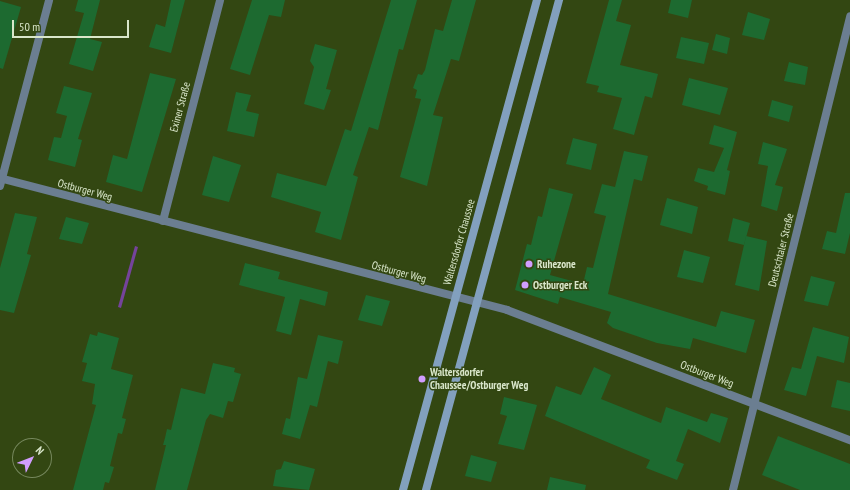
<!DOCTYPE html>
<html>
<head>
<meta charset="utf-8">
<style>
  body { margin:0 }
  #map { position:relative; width:850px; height:490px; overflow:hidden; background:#334712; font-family:"PT Sans Narrow",sans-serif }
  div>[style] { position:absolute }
  .green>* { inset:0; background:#75439b }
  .building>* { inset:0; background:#1d6a30 }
  .street>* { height:8px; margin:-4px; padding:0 4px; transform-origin:4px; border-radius:4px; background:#6b7e91 }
  .secondary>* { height:8px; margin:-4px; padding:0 4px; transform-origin:4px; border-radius:4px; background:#82a0be }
  .dots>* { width:11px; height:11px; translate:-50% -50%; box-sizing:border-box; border:2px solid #334712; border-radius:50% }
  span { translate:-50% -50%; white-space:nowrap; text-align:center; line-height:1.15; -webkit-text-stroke:3px #334712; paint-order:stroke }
  .street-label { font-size:11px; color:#d9e6ca }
  .poi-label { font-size:11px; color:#d9e6ca; font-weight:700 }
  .left { translate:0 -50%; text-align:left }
  .north { position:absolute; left:12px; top:438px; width:40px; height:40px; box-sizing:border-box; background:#334712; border:1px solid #75875c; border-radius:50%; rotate:47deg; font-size:11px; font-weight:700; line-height:16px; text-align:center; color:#d9e6ca }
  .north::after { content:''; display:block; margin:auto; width:14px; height:18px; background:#d19dfe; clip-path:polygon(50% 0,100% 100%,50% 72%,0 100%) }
  .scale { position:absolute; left:12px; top:20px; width:117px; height:18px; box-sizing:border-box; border:2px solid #d9e6ca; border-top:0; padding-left:5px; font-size:12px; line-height:14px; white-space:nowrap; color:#d9e6ca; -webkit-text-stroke:3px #334712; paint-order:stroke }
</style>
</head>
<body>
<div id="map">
  <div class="green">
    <div style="clip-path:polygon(135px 246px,138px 247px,121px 308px,118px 307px)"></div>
  </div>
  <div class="building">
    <div style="clip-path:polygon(78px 0,100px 0,90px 39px,102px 42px,93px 71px,69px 64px,84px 13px,75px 11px)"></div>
    <div style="clip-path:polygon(171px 0,185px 0,171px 53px,149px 47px,156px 24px,165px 27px)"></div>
    <div style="clip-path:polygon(252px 0,285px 0,281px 17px,269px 15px,250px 75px,230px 69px)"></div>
    <div style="clip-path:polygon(391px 0,417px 0,403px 50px,399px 49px,378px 130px,369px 127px,353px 175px,358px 177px,341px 240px,315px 232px,321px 212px,271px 197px,277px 173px,326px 186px,345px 129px,351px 131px)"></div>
    <div style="clip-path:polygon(452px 0,476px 0,459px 61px,451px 59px,433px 115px,443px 117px,427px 186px,400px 177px,421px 99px,415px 98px,417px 90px,413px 88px,418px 74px,422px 75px,425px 70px,435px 29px,443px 31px)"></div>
    <div style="clip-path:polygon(609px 0,622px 0,616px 21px,631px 25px,620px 65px,658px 74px,652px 98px,645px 96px,634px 135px,613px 129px,622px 98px,597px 92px,599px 86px,586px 83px)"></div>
    <div style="clip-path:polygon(671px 0,692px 0,688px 18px,668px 13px)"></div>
    <div style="clip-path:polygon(0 1px,21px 7px,3px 69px,0 68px)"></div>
    <div style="clip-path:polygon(748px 12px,770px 19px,764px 40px,742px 35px)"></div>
    <div style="clip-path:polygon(716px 34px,730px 38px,727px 54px,712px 50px)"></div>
    <div style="clip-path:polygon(681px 37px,709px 43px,704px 64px,676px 58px)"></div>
    <div style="clip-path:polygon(315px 44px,337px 50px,326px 89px,331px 90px,324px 110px,304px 104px,314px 67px,310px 61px)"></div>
    <div style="clip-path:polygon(789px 62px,808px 67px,805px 85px,784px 81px)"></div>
    <div style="clip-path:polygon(150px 73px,176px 79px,142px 192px,106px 182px,113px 155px,127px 159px)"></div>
    <div style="clip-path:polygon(689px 78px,728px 88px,720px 115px,682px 105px)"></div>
    <div style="clip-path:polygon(64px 86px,92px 93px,78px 139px,82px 140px,75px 167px,48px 160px,54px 137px,61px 138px,67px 116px,56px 113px)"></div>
    <div style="clip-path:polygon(236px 92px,251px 95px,246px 111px,259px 114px,254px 137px,227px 131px)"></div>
    <div style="clip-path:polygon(772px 100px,793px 106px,789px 122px,768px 116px)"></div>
    <div style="clip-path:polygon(714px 125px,737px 132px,727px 170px,730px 171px,725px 195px,707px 190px,708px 186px,694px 181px,698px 168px,714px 172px,724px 148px,709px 144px)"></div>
    <div style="clip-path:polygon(573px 138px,597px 144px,591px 170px,566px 164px)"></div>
    <div style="clip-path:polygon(763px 142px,787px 149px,775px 185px,783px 187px,777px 211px,761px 206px,768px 166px,758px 164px)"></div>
    <div style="clip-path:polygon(624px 151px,648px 156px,642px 181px,634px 179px,608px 294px,716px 327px,721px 311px,755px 320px,746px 353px,693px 338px,690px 349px,657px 343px,613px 328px,607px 323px,611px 312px,560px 297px,558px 304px,515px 290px,527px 244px,531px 245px,538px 216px,542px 217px,549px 188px,573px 194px,550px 275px,583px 284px,587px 267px,593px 268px,606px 216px,594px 213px,602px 184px,615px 187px)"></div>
    <div style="clip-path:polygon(213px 156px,241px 165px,229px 202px,202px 195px)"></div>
    <div style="clip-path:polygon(845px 193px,850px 193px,850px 233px,845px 254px,822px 249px,827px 231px,836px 233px)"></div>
    <div style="clip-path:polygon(667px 198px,698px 207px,692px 234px,660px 225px)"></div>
    <div style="clip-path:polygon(15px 213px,37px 217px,27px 254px,31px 255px,14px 313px,0 310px,0 268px)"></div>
    <div style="clip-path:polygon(66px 217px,89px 223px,82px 244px,59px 239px)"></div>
    <div style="clip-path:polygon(733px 218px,750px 223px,744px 245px,728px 241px)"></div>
    <div style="clip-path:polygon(746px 236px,767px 241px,759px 291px,735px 285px)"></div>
    <div style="clip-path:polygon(684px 250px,710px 257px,703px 283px,677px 277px)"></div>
    <div style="clip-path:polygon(245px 263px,280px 272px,278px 279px,328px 292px,325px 306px,300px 299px,291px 335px,276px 331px,285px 297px,239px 285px)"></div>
    <div style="clip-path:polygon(811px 276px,835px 282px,828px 306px,804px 301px)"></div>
    <div style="clip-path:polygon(366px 295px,390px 301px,382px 326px,358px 320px)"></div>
    <div style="clip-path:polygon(813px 327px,849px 337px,844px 363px,817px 356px,806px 396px,784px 390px,792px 367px,801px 369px)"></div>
    <div style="clip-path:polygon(98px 332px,119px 338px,111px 369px,133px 375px,122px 418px,126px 419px,122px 434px,118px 433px,110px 466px,114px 467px,109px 483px,105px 482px,103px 490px,73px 490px,96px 405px,92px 404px,95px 384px,82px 381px,87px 363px,82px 362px,90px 334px,97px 336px)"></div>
    <div style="clip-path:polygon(318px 335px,343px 341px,338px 364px,328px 361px,317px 407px,310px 405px,300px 439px,282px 434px,286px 418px,290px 419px,298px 377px,307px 379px)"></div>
    <div style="clip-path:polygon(213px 363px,235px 368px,234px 372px,241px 374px,233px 402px,228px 401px,223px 418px,210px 414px,206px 420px,187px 490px,155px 490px,166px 445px,163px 445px,165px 438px,167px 429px,171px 430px,181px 388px,205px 394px)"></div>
    <div style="clip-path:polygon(594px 367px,611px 375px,601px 399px,661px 423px,666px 407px,707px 422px,711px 413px,728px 418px,720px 443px,688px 429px,676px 461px,684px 464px,677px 480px,646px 468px,650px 460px,545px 416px,556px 386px,581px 395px)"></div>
    <div style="clip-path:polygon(837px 380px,850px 383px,850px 411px,831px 407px)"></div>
    <div style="clip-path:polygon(504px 397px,537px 405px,524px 450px,498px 444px,507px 416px,500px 414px)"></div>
    <div style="clip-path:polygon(778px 436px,850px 464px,850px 490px,800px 490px,762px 475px)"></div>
    <div style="clip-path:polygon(471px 455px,497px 462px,491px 482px,465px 476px)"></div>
    <div style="clip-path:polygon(284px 461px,315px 469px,309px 490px,273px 486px,276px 470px,281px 469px)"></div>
    <div style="clip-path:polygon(550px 477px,586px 485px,585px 490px,547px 490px)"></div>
  </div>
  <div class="street">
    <div style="left:0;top:178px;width:524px;rotate:14.59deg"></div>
    <div style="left:507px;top:310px;width:367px;rotate:20.8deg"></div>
    <div style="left:0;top:186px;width:192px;rotate:-75.2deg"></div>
    <div style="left:163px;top:221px;width:228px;rotate:-75.5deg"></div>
    <div style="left:733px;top:490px;width:488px;rotate:-76.1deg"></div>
  </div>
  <div class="secondary">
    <div style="left:403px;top:490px;width:508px;rotate:-74.71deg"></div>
    <div style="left:426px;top:490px;width:508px;rotate:-74.81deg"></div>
  </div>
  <div class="dots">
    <div style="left:529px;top:264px;background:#d19dfe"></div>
    <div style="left:525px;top:285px;background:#d19dfe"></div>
    <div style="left:422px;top:379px;background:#d19dfe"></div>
  </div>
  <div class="street-label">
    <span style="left:180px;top:107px;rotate:-75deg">Exiner Straße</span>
    <span style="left:85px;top:190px;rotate:15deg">Ostburger Weg</span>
    <span style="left:459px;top:242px;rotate:-74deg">Waltersdorfer Chaussee</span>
    <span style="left:781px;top:250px;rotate:-76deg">Deutschtaler Straße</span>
    <span style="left:399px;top:272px;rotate:15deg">Ostburger Weg</span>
    <span style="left:707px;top:374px;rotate:21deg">Ostburger Weg</span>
  </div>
  <div class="poi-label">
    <span class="left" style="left:537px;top:264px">Ruhezone</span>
    <span class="left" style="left:533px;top:285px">Ostburger Eck</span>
    <span class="left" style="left:430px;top:379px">Waltersdorfer<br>Chaussee/Ostburger Weg</span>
  </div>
  <div class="north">N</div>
  <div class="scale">50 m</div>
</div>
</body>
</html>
